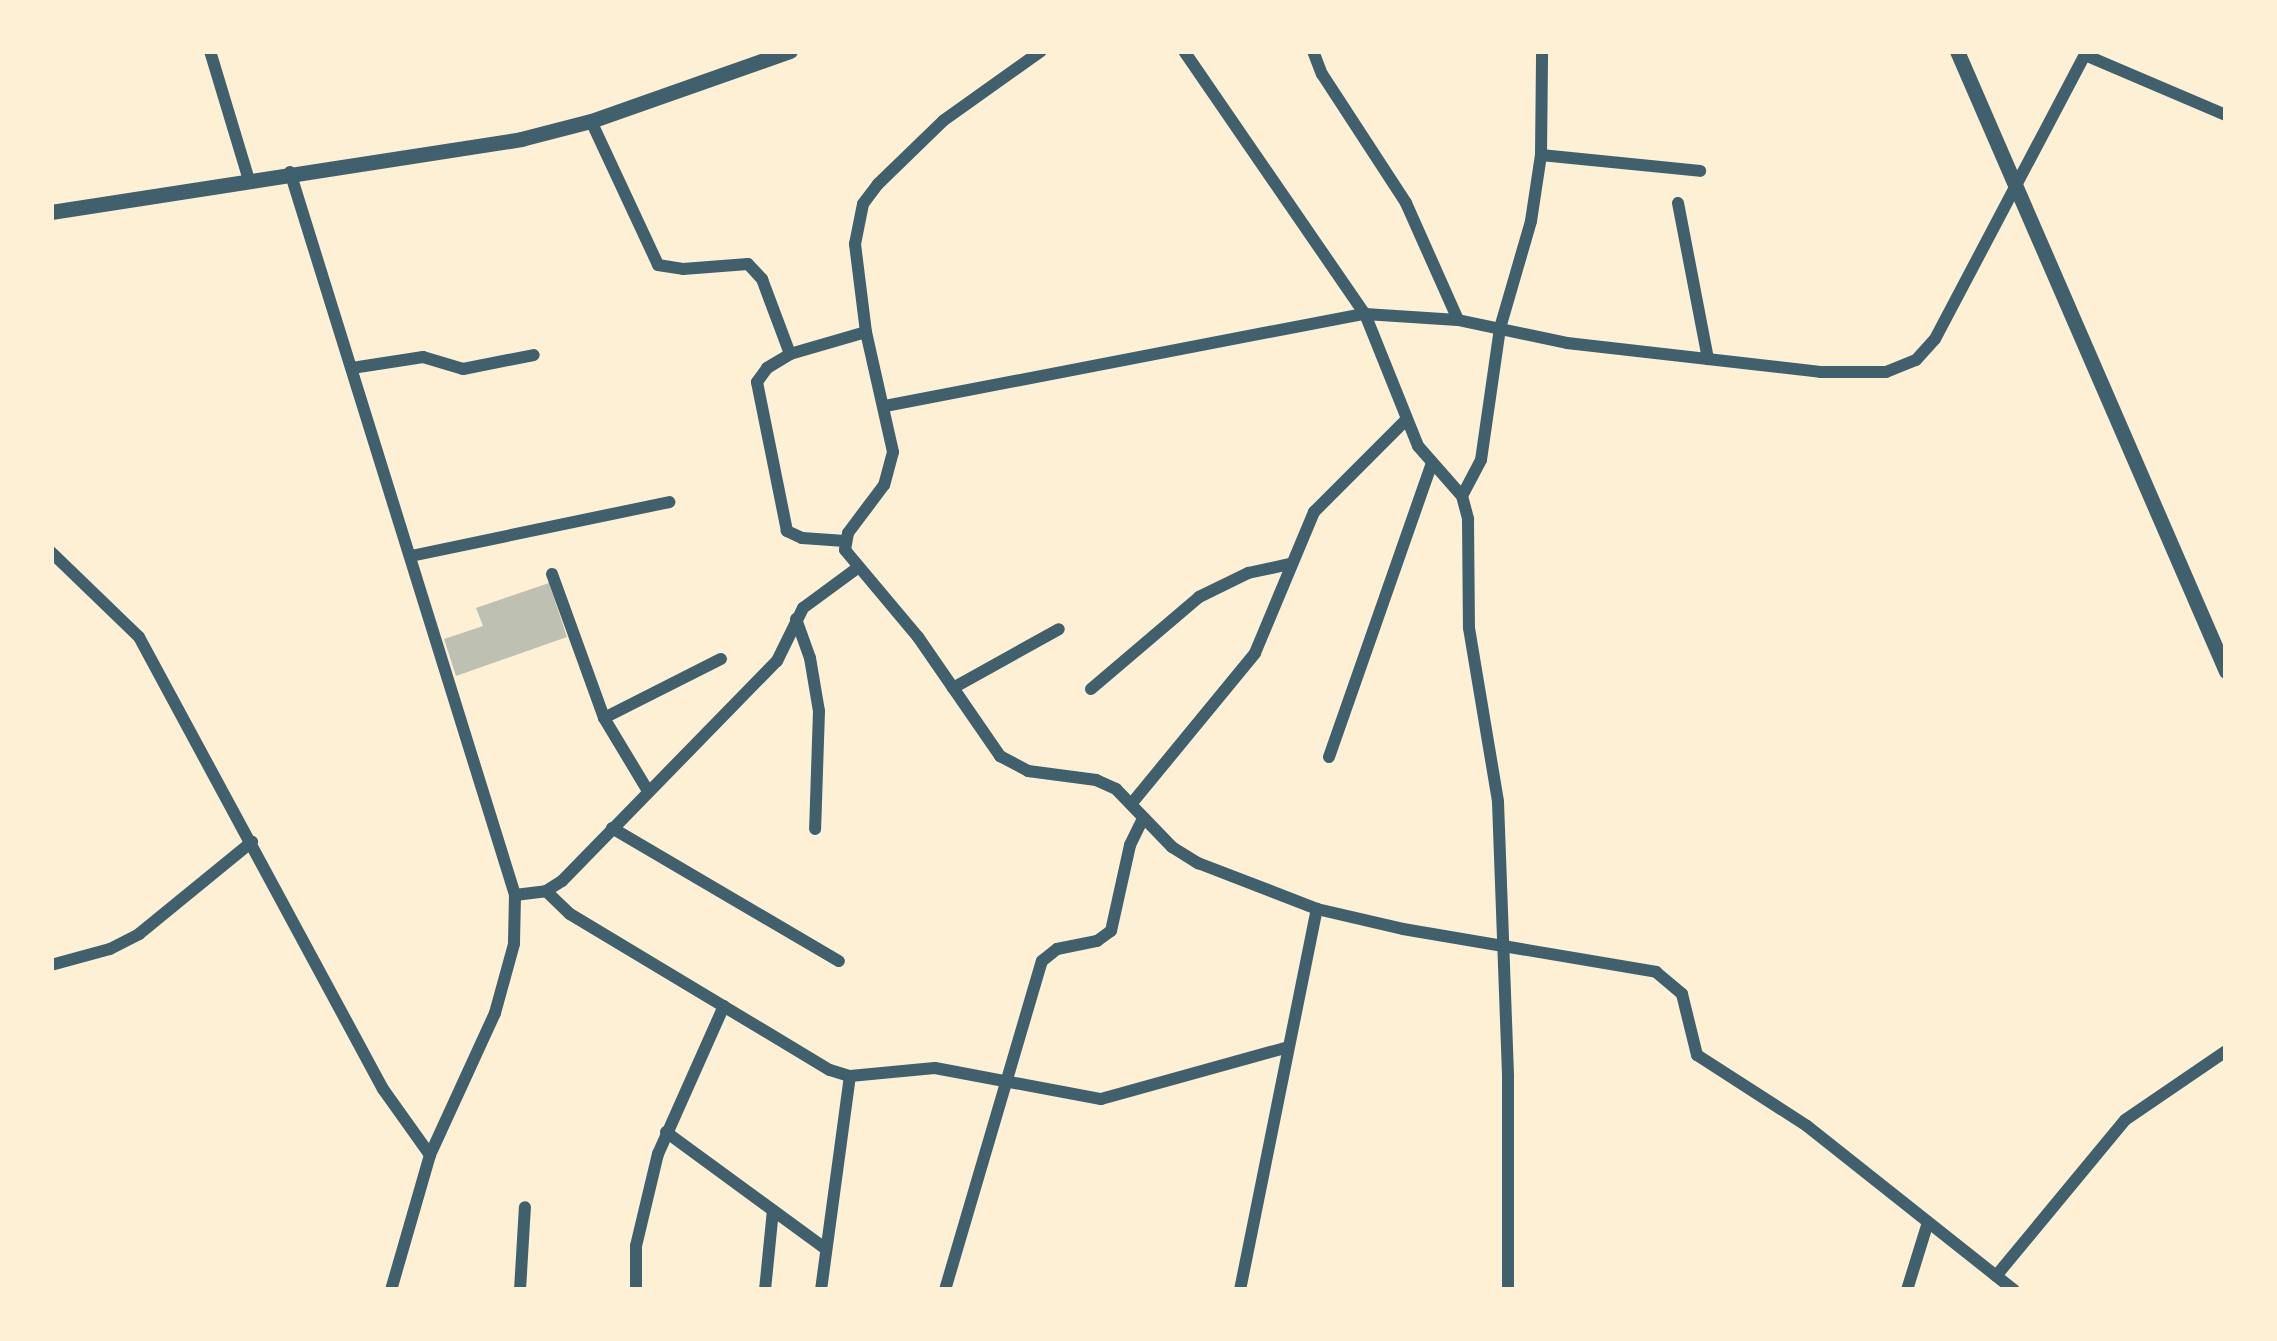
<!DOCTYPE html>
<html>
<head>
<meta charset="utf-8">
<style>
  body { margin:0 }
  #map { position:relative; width:2277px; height:1341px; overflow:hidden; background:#fdf0d5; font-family:"Titillium Web",sans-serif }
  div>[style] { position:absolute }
  .building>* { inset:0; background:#bec0b2 }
  .minor>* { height:12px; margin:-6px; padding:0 6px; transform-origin:6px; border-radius:6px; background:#3f606c }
  .tertiary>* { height:15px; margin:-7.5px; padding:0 7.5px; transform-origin:7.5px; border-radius:7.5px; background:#3f606c }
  span { translate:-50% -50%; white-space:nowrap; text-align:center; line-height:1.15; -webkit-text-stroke:10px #fdf0d5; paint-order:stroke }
  .frame { position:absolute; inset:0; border:54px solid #fdf0d5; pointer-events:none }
</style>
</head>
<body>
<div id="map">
  <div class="building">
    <div style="clip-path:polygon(549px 583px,567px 637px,456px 676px,444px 639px,483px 626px,476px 608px)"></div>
  </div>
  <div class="minor">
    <div style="left:210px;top:51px;width:135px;rotate:73.2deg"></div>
    <div style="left:1041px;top:51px;width:120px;rotate:144.5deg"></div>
    <div style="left:943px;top:121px;width:91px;rotate:135.9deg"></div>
    <div style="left:878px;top:184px;width:25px;rotate:127deg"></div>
    <div style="left:863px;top:204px;width:41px;rotate:101.3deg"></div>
    <div style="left:855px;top:244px;width:89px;rotate:82.9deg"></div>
    <div style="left:866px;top:332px;width:123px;rotate:77.3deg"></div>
    <div style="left:893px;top:452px;width:34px;rotate:105deg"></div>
    <div style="left:884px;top:485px;width:60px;rotate:126.9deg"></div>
    <div style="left:848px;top:533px;width:17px;rotate:100deg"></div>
    <div style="left:845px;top:550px;width:114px;rotate:50deg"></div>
    <div style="left:918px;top:637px;width:145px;rotate:55.4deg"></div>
    <div style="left:1000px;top:756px;width:32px;rotate:28deg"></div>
    <div style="left:1028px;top:771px;width:69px;rotate:7.5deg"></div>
    <div style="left:1096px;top:780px;width:22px;rotate:24deg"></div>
    <div style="left:1116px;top:789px;width:81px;rotate:46deg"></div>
    <div style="left:1172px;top:847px;width:31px;rotate:32deg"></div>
    <div style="left:1198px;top:863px;width:128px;rotate:21.1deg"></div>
    <div style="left:1317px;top:909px;width:88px;rotate:13.1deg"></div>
    <div style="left:1403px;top:929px;width:257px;rotate:9.6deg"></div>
    <div style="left:1656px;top:972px;width:34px;rotate:40deg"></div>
    <div style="left:1682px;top:994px;width:63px;rotate:76.2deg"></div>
    <div style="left:1697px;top:1055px;width:131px;rotate:32.8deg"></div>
    <div style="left:1807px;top:1126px;width:264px;rotate:38.4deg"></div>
    <div style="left:1184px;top:51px;width:319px;rotate:55.5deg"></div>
    <div style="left:1365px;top:314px;width:142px;rotate:68.1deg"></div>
    <div style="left:1418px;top:446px;width:67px;rotate:48.7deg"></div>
    <div style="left:1462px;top:496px;width:24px;rotate:75deg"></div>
    <div style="left:1468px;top:519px;width:109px;rotate:89.5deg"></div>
    <div style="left:1469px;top:628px;width:176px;rotate:80.5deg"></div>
    <div style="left:1498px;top:802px;width:275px;rotate:87.9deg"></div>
    <div style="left:1508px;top:1077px;width:213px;rotate:90deg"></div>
    <div style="left:1313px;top:51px;width:25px;rotate:69deg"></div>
    <div style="left:1322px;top:74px;width:154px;rotate:56.9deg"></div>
    <div style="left:1406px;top:203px;width:128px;rotate:66deg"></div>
    <div style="left:2085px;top:55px;width:153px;rotate:23.1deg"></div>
    <div style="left:591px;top:121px;width:159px;rotate:65deg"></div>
    <div style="left:658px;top:265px;width:25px;rotate:9deg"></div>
    <div style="left:683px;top:269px;width:65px;rotate:-4.4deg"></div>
    <div style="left:748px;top:264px;width:21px;rotate:47deg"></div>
    <div style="left:762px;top:279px;width:80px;rotate:69.5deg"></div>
    <div style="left:1541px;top:155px;width:160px;rotate:5.7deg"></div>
    <div style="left:290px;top:172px;width:757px;rotate:72.71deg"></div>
    <div style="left:515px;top:895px;width:49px;rotate:91.2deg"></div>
    <div style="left:514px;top:944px;width:72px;rotate:105.4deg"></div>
    <div style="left:495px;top:1013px;width:156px;rotate:114.6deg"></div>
    <div style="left:430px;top:1155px;width:141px;rotate:106.1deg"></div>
    <div style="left:1678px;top:203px;width:159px;rotate:79.1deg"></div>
    <div style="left:352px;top:368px;width:72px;rotate:-8.8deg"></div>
    <div style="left:423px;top:357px;width:42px;rotate:16.7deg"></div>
    <div style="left:463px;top:369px;width:72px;rotate:-11.2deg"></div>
    <div style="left:885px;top:406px;width:489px;rotate:-10.9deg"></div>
    <div style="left:1365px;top:314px;width:93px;rotate:3.7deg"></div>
    <div style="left:1458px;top:320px;width:111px;rotate:11.9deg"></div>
    <div style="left:1567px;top:343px;width:255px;rotate:6.5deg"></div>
    <div style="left:1820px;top:372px;width:66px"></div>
    <div style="left:1886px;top:372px;width:32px;rotate:-22deg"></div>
    <div style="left:1916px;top:360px;width:28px;rotate:-48deg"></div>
    <div style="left:1935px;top:339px;width:326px;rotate:-62.2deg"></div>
    <div style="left:1462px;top:496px;width:41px;rotate:-62.2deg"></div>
    <div style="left:1481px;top:460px;width:133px;rotate:-81.8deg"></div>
    <div style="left:1500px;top:328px;width:111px;rotate:-73.8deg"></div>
    <div style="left:1531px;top:221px;width:67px;rotate:-81.4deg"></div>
    <div style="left:1541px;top:155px;width:104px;rotate:-89.4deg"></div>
    <div style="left:845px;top:541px;width:43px;rotate:-176deg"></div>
    <div style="left:802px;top:538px;width:17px;rotate:-155deg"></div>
    <div style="left:787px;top:531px;width:152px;rotate:-101.4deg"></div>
    <div style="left:757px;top:382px;width:17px;rotate:-54deg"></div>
    <div style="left:767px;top:368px;width:27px;rotate:-31deg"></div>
    <div style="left:790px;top:354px;width:79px;rotate:-16.1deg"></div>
    <div style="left:51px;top:552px;width:122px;rotate:44deg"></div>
    <div style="left:139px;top:637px;width:514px;rotate:61.64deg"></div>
    <div style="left:383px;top:1089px;width:81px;rotate:54.5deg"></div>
    <div style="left:411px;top:556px;width:264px;rotate:-11.8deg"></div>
    <div style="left:552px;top:574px;width:153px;rotate:70.1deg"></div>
    <div style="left:604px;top:718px;width:85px;rotate:58.9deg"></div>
    <div style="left:796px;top:619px;width:41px;rotate:70.3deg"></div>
    <div style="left:810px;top:658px;width:54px;rotate:80.4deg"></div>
    <div style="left:819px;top:711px;width:118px;rotate:91.9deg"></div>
    <div style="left:953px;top:688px;width:121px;rotate:-29.1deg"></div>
    <div style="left:1091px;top:689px;width:142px;rotate:-40.4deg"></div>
    <div style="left:1199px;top:597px;width:55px;rotate:-26.1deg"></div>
    <div style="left:1248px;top:573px;width:43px;rotate:-12.1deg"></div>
    <div style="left:604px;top:718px;width:131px;rotate:-26.8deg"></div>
    <div style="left:1329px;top:757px;width:312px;rotate:-70.7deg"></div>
    <div style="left:1132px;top:803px;width:194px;rotate:-50.6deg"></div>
    <div style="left:1255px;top:653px;width:153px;rotate:-67.3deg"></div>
    <div style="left:1314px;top:512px;width:130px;rotate:-45deg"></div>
    <div style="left:612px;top:828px;width:263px;rotate:30.4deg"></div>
    <div style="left:546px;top:891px;width:33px;rotate:44deg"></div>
    <div style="left:570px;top:914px;width:303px;rotate:31deg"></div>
    <div style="left:830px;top:1070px;width:21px;rotate:17deg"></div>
    <div style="left:850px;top:1076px;width:85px;rotate:-5.4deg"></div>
    <div style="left:935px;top:1068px;width:169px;rotate:10.6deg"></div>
    <div style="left:1101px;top:1099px;width:191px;rotate:-15.5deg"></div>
    <div style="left:515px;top:895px;width:31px;rotate:-7deg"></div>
    <div style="left:546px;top:891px;width:19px;rotate:-32deg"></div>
    <div style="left:562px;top:881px;width:308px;rotate:-45.7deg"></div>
    <div style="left:777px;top:661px;width:59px;rotate:-63.9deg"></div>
    <div style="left:803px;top:608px;width:66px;rotate:-36.3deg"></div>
    <div style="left:51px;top:965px;width:61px;rotate:-15.2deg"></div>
    <div style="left:110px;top:949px;width:33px;rotate:-27deg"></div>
    <div style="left:139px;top:934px;width:146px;rotate:-39.2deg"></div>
    <div style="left:666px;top:1132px;width:198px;rotate:36.2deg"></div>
    <div style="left:1996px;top:1276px;width:202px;rotate:-50.4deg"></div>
    <div style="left:2125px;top:1120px;width:122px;rotate:-34.3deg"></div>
    <div style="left:520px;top:1290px;width:83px;rotate:-86.6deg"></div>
    <div style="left:636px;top:1290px;width:44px;rotate:-90deg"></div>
    <div style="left:636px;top:1246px;width:95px;rotate:-76.6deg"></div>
    <div style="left:658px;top:1154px;width:162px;rotate:-66deg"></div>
    <div style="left:765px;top:1290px;width:80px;rotate:-84.3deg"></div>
    <div style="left:821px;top:1290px;width:216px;rotate:-82.3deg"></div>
    <div style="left:945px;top:1290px;width:343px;rotate:-73.6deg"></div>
    <div style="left:1042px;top:961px;width:19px;rotate:-39deg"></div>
    <div style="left:1057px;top:949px;width:41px;rotate:-11.3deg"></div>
    <div style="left:1097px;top:941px;width:17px;rotate:-36deg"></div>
    <div style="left:1111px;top:931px;width:88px;rotate:-77.5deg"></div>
    <div style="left:1130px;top:845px;width:30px;rotate:-64deg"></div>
    <div style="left:1240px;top:1290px;width:389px;rotate:-78.6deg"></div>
    <div style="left:1907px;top:1290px;width:71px;rotate:-72.8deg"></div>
  </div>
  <div class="tertiary">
    <div style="left:1957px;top:51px;width:676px;rotate:66.55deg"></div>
    <div style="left:51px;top:212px;width:476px;rotate:-8.8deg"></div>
    <div style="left:521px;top:139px;width:72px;rotate:-14.4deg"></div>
    <div style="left:591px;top:121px;width:211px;rotate:-19.4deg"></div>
  </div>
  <div class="frame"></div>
</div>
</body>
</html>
